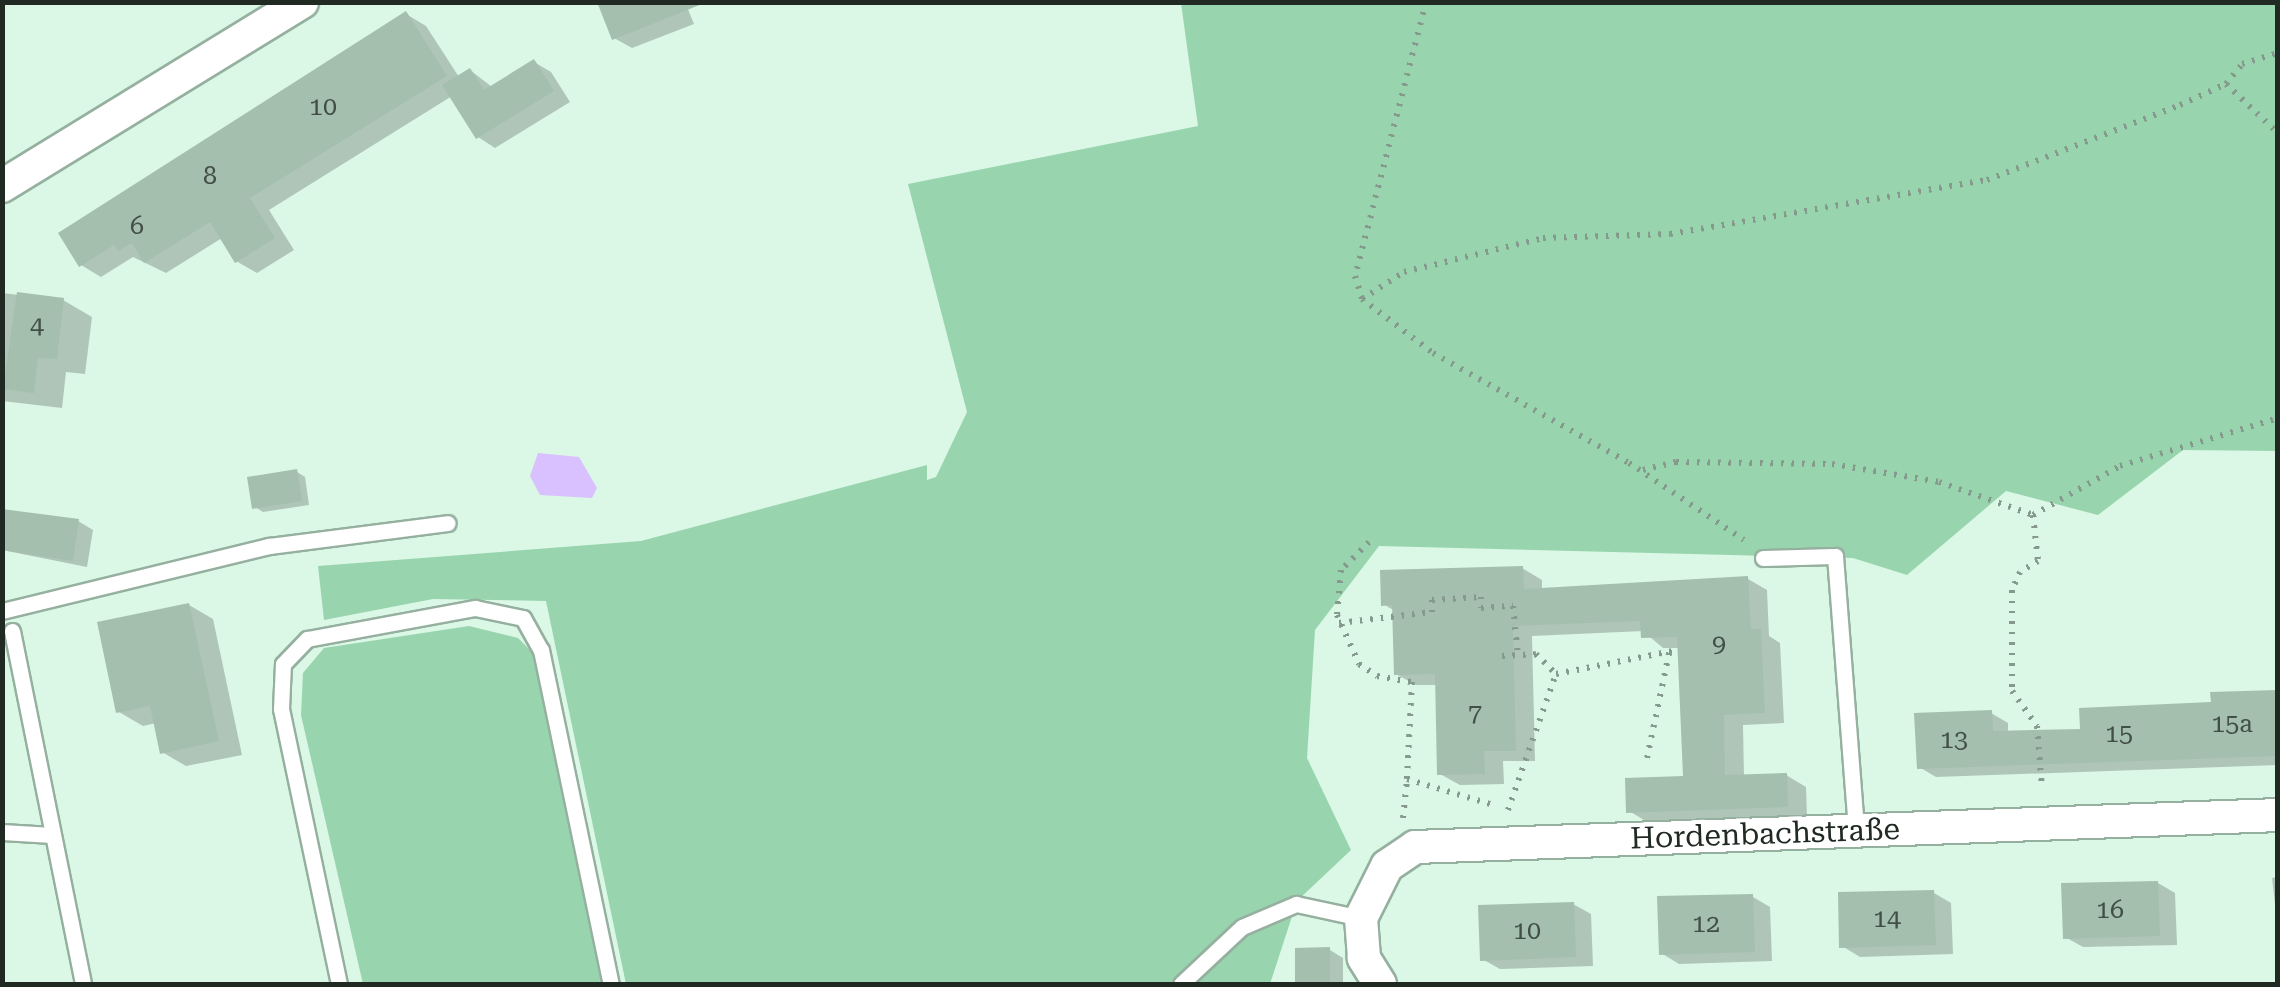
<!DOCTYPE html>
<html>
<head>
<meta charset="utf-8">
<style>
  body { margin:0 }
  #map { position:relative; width:2280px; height:987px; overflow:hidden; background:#dbf7e5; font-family:"Roboto Serif",serif }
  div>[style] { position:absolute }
  .green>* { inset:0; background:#98d5af }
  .water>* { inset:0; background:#d9c0fe }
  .shadow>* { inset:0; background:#0003 }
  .building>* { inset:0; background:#a4bfad }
  .path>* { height:6px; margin-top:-3px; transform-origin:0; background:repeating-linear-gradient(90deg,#85998c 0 2.5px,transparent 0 10.5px) }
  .roads { filter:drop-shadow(2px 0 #95b09f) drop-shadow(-2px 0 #95b09f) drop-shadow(0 2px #95b09f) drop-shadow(0 -2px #95b09f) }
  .lane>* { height:15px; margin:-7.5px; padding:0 7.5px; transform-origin:7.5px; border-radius:7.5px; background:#fff }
  .street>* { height:32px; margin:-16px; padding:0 16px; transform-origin:16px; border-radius:16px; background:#fff }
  span { translate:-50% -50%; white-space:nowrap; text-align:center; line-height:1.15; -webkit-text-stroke:8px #fff; paint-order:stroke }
  .number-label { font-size:25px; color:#414f46 }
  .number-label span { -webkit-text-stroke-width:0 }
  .street-label { font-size:30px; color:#202a23 }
  .frame { position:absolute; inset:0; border:5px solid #202a23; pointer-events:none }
</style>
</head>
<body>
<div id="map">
  <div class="green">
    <div style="clip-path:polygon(1181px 3px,2277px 3px,2277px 451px,2183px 450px,2098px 515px,2006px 491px,1907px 575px,1853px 558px,1379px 546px,1315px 630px,1307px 758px,1351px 850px,1297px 901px,1270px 984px,626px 984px,546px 601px,433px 599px,324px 620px,318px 566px,641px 541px,927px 465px,927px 480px,936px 477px,967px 412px,908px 184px,1198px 126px)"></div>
    <div style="clip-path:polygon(469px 626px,518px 638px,538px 658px,602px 984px,363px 984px,301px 715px,303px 673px,324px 648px)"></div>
  </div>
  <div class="water">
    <div style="clip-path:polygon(538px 453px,579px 457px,597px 488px,592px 498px,540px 495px,530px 476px)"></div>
  </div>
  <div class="shadow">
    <div style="clip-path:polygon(685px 2px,694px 24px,632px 48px,614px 38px)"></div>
    <div style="clip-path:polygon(406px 14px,426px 26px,459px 77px,470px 70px,492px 87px,534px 62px,551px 72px,570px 102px,495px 148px,478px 137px,452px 96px,269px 210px,294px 250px,257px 273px,236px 261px,222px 238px,166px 273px,133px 257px,101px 277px,81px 265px)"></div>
    <div style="clip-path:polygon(2px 293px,63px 300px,92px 317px,85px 374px,66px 372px,62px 408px,2px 401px)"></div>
    <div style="clip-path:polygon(297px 472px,305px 477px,309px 505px,263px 512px,255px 507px)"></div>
    <div style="clip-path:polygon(2px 517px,78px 521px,93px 530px,87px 567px,2px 550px)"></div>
    <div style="clip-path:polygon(1522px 568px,1542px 580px,1542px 591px,1748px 579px,1767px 590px,1769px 636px,1780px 643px,1784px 723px,1743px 725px,1744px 777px,1786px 775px,1806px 787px,1807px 817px,1649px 823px,1629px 811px,1686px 779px,1680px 648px,1663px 648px,1643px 631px,1532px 636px,1535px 761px,1503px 761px,1504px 784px,1460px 785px,1440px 774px,1438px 685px,1416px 685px,1396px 674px,1395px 611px,1383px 604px)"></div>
    <div style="clip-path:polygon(189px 605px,213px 619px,242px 755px,186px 766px,162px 752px,156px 723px,143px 726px,119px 712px)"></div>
    <div style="clip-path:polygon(2278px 692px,2278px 765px,1936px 777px,1919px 767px,1991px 713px,2008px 723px,2008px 733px,2082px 732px)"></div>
    <div style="clip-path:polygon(2278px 877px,2278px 932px,2272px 878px)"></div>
    <div style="clip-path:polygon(2158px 883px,2175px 893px,2177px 945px,2083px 947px,2065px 937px)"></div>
    <div style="clip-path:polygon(1934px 893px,1951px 903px,1953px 954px,1860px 957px,1842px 946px)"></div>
    <div style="clip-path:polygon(1753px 897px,1770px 907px,1772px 961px,1679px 964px,1661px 953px)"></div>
    <div style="clip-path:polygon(1573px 904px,1591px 914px,1593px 966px,1500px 969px,1482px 959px)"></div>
    <div style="clip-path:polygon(1297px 950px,1330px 950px,1343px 958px,1343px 984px,1297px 984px)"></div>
  </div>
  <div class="building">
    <div style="clip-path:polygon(597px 2px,701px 2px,702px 4px,612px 40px)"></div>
    <div style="clip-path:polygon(406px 11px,447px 76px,250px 198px,275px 238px,235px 263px,210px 222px,144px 263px,132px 243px,118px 251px,114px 245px,79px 267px,58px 233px)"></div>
    <div style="clip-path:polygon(534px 59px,554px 91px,476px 139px,442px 85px,470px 68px,484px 90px)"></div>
    <div style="clip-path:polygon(17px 292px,64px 298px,57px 359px,38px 358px,34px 393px,3px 389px)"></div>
    <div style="clip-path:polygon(297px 469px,302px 501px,252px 509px,247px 477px)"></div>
    <div style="clip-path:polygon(2px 509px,79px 519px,73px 561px,2px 550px)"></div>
    <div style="clip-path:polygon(1523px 566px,1524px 589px,1748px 576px,1751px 629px,1761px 629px,1765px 713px,1724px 715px,1725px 775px,1787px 773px,1788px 807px,1626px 813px,1625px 778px,1683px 776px,1677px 637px,1641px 638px,1640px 621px,1513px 626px,1516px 751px,1484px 751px,1485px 774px,1437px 775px,1435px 674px,1394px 675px,1392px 605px,1381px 606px,1380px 570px)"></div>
    <div style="clip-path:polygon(189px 603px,219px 741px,160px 754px,150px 706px,116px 713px,97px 622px)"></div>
    <div style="clip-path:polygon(2278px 690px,2278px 756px,1917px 769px,1914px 713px,1992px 710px,1993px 731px,2080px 729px,2079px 708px,2211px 702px,2210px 692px)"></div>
    <div style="clip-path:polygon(2158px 881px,2160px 936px,2063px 939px,2061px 883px)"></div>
    <div style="clip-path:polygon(1934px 890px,1936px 945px,1839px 948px,1838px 892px)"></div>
    <div style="clip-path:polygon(1753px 894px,1755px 952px,1659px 955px,1657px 896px)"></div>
    <div style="clip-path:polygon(1574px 902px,1576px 957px,1480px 961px,1478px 905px)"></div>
    <div style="clip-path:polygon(1330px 947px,1330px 984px,1295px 984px,1295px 948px)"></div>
  </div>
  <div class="path">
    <div style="left:1426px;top:2px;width:283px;rotate:104.5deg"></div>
    <div style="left:1355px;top:276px;width:24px;rotate:73deg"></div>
    <div style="left:1362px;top:299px;width:89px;rotate:37.3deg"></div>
    <div style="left:1433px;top:353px;width:225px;rotate:29.3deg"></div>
    <div style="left:1629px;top:463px;width:138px;rotate:33.8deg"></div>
    <div style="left:2226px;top:84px;width:71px;rotate:43.3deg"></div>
    <div style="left:1362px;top:299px;width:50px;rotate:-32.7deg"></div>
    <div style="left:1404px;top:272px;width:143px;rotate:-13.7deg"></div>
    <div style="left:1543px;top:238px;width:127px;rotate:-1.8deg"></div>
    <div style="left:1670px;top:234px;width:322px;rotate:-9.7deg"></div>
    <div style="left:1987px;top:180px;width:207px;rotate:-21.2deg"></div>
    <div style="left:2180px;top:105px;width:51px;rotate:-24.5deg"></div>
    <div style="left:2226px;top:84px;width:26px;rotate:-51deg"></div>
    <div style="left:2242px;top:64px;width:38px;rotate:-17deg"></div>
    <div style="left:1643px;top:470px;width:34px;rotate:-14deg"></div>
    <div style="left:1676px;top:462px;width:156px;rotate:0.7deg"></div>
    <div style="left:1832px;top:464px;width:109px;rotate:9.5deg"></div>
    <div style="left:1939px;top:482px;width:100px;rotate:19.3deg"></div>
    <div style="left:2033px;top:515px;width:100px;rotate:-29.4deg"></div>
    <div style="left:2120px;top:466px;width:165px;rotate:-16.9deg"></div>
    <div style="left:2033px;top:515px;width:46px;rotate:83.8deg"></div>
    <div style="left:2038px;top:561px;width:21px;rotate:149deg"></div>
    <div style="left:2020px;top:572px;width:20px;rotate:114deg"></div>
    <div style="left:2012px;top:590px;width:101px;rotate:90deg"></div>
    <div style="left:2012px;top:691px;width:43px;rotate:54.5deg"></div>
    <div style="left:2037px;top:726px;width:62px;rotate:85.4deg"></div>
    <div style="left:1369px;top:542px;width:40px;rotate:135deg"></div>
    <div style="left:1341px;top:570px;width:45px;rotate:95.1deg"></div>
    <div style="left:1337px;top:615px;width:54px;rotate:65.8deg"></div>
    <div style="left:1359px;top:664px;width:22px;rotate:34deg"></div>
    <div style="left:1377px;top:676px;width:36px;rotate:10deg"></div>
    <div style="left:1412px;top:682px;width:97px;rotate:93deg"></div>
    <div style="left:1407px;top:779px;width:94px;rotate:16.7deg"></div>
    <div style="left:1339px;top:623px;width:94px;rotate:-6.7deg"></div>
    <div style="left:1432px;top:612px;width:12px;rotate:-90deg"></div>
    <div style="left:1432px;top:600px;width:49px;rotate:-3.5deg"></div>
    <div style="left:1481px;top:597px;width:11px;rotate:90deg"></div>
    <div style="left:1481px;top:608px;width:32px;rotate:-4deg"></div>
    <div style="left:1513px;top:606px;width:49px;rotate:84.2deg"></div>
    <div style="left:1502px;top:656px;width:34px;rotate:-3deg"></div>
    <div style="left:1536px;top:654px;width:28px;rotate:45deg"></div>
    <div style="left:1647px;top:758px;width:111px;rotate:-78.1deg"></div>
    <div style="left:1508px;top:810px;width:144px;rotate:-70.6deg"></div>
    <div style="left:1556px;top:674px;width:123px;rotate:-11.2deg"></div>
    <div style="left:1403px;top:818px;width:39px;rotate:-84deg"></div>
  </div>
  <div class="roads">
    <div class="lane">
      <div style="left:1763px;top:558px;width:72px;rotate:-1.6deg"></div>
      <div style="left:1835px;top:556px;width:275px;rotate:85.6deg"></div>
      <div style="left:2px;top:611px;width:275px;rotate:-13.7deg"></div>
      <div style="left:269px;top:546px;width:180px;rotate:-7.3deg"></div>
      <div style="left:12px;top:631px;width:360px;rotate:78.6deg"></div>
      <div style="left:2px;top:832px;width:50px;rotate:3.4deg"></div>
      <div style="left:339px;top:984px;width:281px;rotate:-101.9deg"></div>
      <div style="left:281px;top:709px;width:45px;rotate:-87.5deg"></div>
      <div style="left:283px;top:664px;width:35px;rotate:-46deg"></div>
      <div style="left:307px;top:639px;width:171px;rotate:-10.5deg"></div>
      <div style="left:475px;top:608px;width:49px;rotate:11.8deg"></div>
      <div style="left:523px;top:618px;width:37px;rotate:61deg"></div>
      <div style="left:541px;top:650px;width:341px;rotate:78.2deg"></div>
      <div style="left:1181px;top:984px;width:83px;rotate:-43.1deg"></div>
      <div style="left:1242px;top:927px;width:59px;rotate:-23.1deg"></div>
      <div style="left:1296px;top:904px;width:66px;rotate:12.2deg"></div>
    </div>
    <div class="street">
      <div style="left:2px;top:186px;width:352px;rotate:-31.5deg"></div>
      <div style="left:1380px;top:984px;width:31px;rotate:-122deg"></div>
      <div style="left:1364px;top:958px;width:40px;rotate:-94.3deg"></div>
      <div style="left:1361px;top:918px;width:58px;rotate:-63.4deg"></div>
      <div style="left:1387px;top:866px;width:34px;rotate:-34deg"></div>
      <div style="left:1415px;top:847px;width:864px;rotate:-2.12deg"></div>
    </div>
  </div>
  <div class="number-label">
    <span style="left:323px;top:107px">10</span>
    <span style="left:210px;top:176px">8</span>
    <span style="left:137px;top:226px">6</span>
    <span style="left:37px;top:326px">4</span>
    <span style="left:1719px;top:644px">9</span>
    <span style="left:1475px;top:713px">7</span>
    <span style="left:2232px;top:724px">15a</span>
    <span style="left:2119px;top:734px">15</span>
    <span style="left:1954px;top:740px">13</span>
    <span style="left:2110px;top:910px">16</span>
    <span style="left:1887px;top:919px">14</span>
    <span style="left:1706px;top:924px">12</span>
    <span style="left:1527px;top:931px">10</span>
  </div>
  <div class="street-label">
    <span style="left:1765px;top:834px;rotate:-2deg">Hordenbachstraße</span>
  </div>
  <div class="frame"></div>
</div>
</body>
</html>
